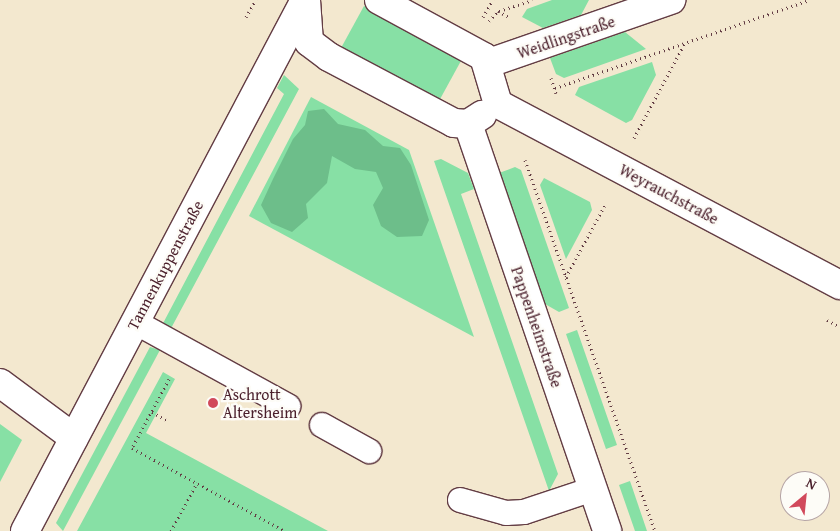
<!DOCTYPE html>
<html>
<head>
<meta charset="utf-8">
<style>
  body { margin:0 }
  #map { position:relative; width:840px; height:531px; overflow:hidden; background:#f3e8cf; font-family:"Gentium Book Plus",serif }
  div>[style] { position:absolute }
  .green>* { inset:0; background:#87e0a5 }
  .forest>* { inset:0; background:#6dbe8a }
  .path>* { height:3px; margin-top:-1.5px; transform-origin:0; background:repeating-linear-gradient(90deg,#633d44 0 1px,transparent 0 5px) }
  .roads { filter:drop-shadow(1px 0 #633d44) drop-shadow(-1px 0 #633d44) drop-shadow(0 1px #633d44) drop-shadow(0 -1px #633d44) }
  .service>* { height:24px; margin:-12px; padding:0 12px; transform-origin:12px; border-radius:12px; background:#fff }
  .minor>* { height:28px; margin:-14px; padding:0 14px; transform-origin:14px; border-radius:14px; background:#fff }
  .dots>* { width:14px; height:14px; translate:-50% -50%; box-sizing:border-box; border:2px solid #fdfcf7; border-radius:50% }
  span { translate:-50% -50%; white-space:nowrap; text-align:center; line-height:1.15; -webkit-text-stroke:4.5px #fdfcf7; paint-order:stroke }
  .street-label { font-size:16px; color:#4a1f2b }
  .poi-label { font-size:16px; color:#4a1f2b }
  .left { translate:0 -50%; text-align:left }
  .north { position:absolute; left:780px; top:471px; width:50px; height:50px; box-sizing:border-box; background:#fdfcf7; border:1px solid #b5a4a5; border-radius:50%; rotate:28deg; font-size:14px; font-weight:700; line-height:20px; text-align:center; color:#4a1f2b }
  .north::after { content:''; display:block; margin:auto; width:18px; height:22px; background:#d1495b; clip-path:polygon(50% 0,100% 100%,50% 72%,0 100%) }
</style>
</head>
<body>
<div id="map">
  <div class="green">
    <div style="clip-path:polygon(552px 0,589px 0,581px 15px,543px 28px,522px 17px,527px 9px)"></div>
    <div style="clip-path:polygon(364px 6px,462px 59px,439px 101px,341px 48px)"></div>
    <div style="clip-path:polygon(625px 32px,646px 49px,564px 78px,556px 74px,550px 58px)"></div>
    <div style="clip-path:polygon(652px 62px,656px 75px,632px 120px,626px 123px,575px 95px,579px 87px)"></div>
    <div style="clip-path:polygon(284px 75px,299px 89px,168px 334px,160px 329px,284px 94px,277px 88px)"></div>
    <div style="clip-path:polygon(311px 97px,409px 150px,474px 337px,249px 216px)"></div>
    <div style="clip-path:polygon(441px 159px,468px 173px,474px 189px,461px 194px,558px 474px,549px 491px,434px 161px)"></div>
    <div style="clip-path:polygon(515px 167px,521px 170px,569px 308px,559px 312px,545px 304px,499px 173px)"></div>
    <div style="clip-path:polygon(544px 178px,590px 202px,592px 210px,566px 259px,540px 185px)"></div>
    <div style="clip-path:polygon(577px 330px,617px 445px,606px 449px,566px 334px)"></div>
    <div style="clip-path:polygon(150px 347px,160px 350px,63px 531px,56px 523px)"></div>
    <div style="clip-path:polygon(163px 372px,175px 379px,146px 433px,328px 531px,77px 531px)"></div>
    <div style="clip-path:polygon(0 424px,22px 440px,0 482px)"></div>
    <div style="clip-path:polygon(630px 481px,647px 531px,635px 531px,619px 485px)"></div>
  </div>
  <div class="forest">
    <div style="clip-path:polygon(324px 109px,338px 124px,365px 130px,383px 146px,400px 148px,411px 165px,429px 220px,422px 236px,397px 237px,381px 226px,373px 205px,383px 188px,376px 172px,355px 169px,332px 156px,327px 183px,306px 204px,308px 218px,292px 232px,271px 223px,261px 205px,273px 179px,293px 139px,305px 125px,308px 111px)"></div>
  </div>
  <div class="path">
    <div style="left:499px;top:11px;width:35px;rotate:-18deg"></div>
    <div style="left:246px;top:17px;width:20px;rotate:-60deg"></div>
    <div style="left:483px;top:17px;width:20px;rotate:-60deg"></div>
    <div style="left:489px;top:21px;width:13px;rotate:-48deg"></div>
    <div style="left:498px;top:11px;width:13px;rotate:29deg"></div>
    <div style="left:551px;top:78px;width:16px;rotate:72deg"></div>
    <div style="left:555px;top:88px;width:269px;rotate:-19.1deg"></div>
    <div style="left:634px;top:138px;width:108px;rotate:-61.8deg"></div>
    <div style="left:525px;top:160px;width:393px;rotate:70.7deg"></div>
    <div style="left:566px;top:277px;width:84px;rotate:-61.6deg"></div>
    <div style="left:827px;top:320px;width:15px;rotate:28deg"></div>
    <div style="left:169px;top:379px;width:78px;rotate:118.2deg"></div>
    <div style="left:132px;top:448px;width:174px;rotate:28.5deg"></div>
    <div style="left:152px;top:412px;width:18px;rotate:29deg"></div>
    <div style="left:171px;top:531px;width:55px;rotate:-61.6deg"></div>
  </div>
  <div class="roads">
    <div class="service">
      <div style="left:135px;top:322px;width:175px;rotate:28.8deg"></div>
      <div style="left:322px;top:425px;width:54px;rotate:29deg"></div>
      <div style="left:460px;top:500px;width:48px;rotate:15.8deg"></div>
      <div style="left:506px;top:513px;width:18px;rotate:-3deg"></div>
      <div style="left:524px;top:512px;width:73px;rotate:-18.4deg"></div>
    </div>
    <div class="minor">
      <div style="left:306px;top:0;width:42px;rotate:85.9deg"></div>
      <div style="left:309px;top:42px;width:25px;rotate:37deg"></div>
      <div style="left:329px;top:57px;width:141px;rotate:27.8deg"></div>
      <div style="left:454px;top:123px;width:14px;rotate:4deg"></div>
      <div style="left:468px;top:124px;width:17px;rotate:-33deg"></div>
      <div style="left:379px;top:0;width:119px;rotate:28.5deg"></div>
      <div style="left:484px;top:57px;width:49px;rotate:73.4deg"></div>
      <div style="left:489px;top:63px;width:193px;rotate:-19.1deg"></div>
      <div style="left:498px;top:104px;width:387px;rotate:27.9deg"></div>
      <div style="left:468px;top:124px;width:430px;rotate:71.1deg"></div>
      <div style="left:0;top:383px;width:92px;rotate:36.6deg"></div>
      <div style="left:25px;top:531px;width:600px;rotate:-62.2deg"></div>
    </div>
  </div>
  <div class="dots">
    <div style="left:213px;top:403px;background:#d1495b"></div>
  </div>
  <div class="street-label">
    <span style="left:566px;top:37px;rotate:-19deg">Weidlingstraße</span>
    <span style="left:669px;top:194px;rotate:28deg">Weyrauchstraße</span>
    <span style="left:165px;top:265px;rotate:-62deg">Tannenkuppenstraße</span>
    <span style="left:537px;top:327px;rotate:71deg">Pappenheimstraße</span>
  </div>
  <div class="poi-label">
    <span class="left" style="left:223px;top:403px">Aschrott<br>Altersheim</span>
  </div>
  <div class="north">N</div>
</div>
</body>
</html>
